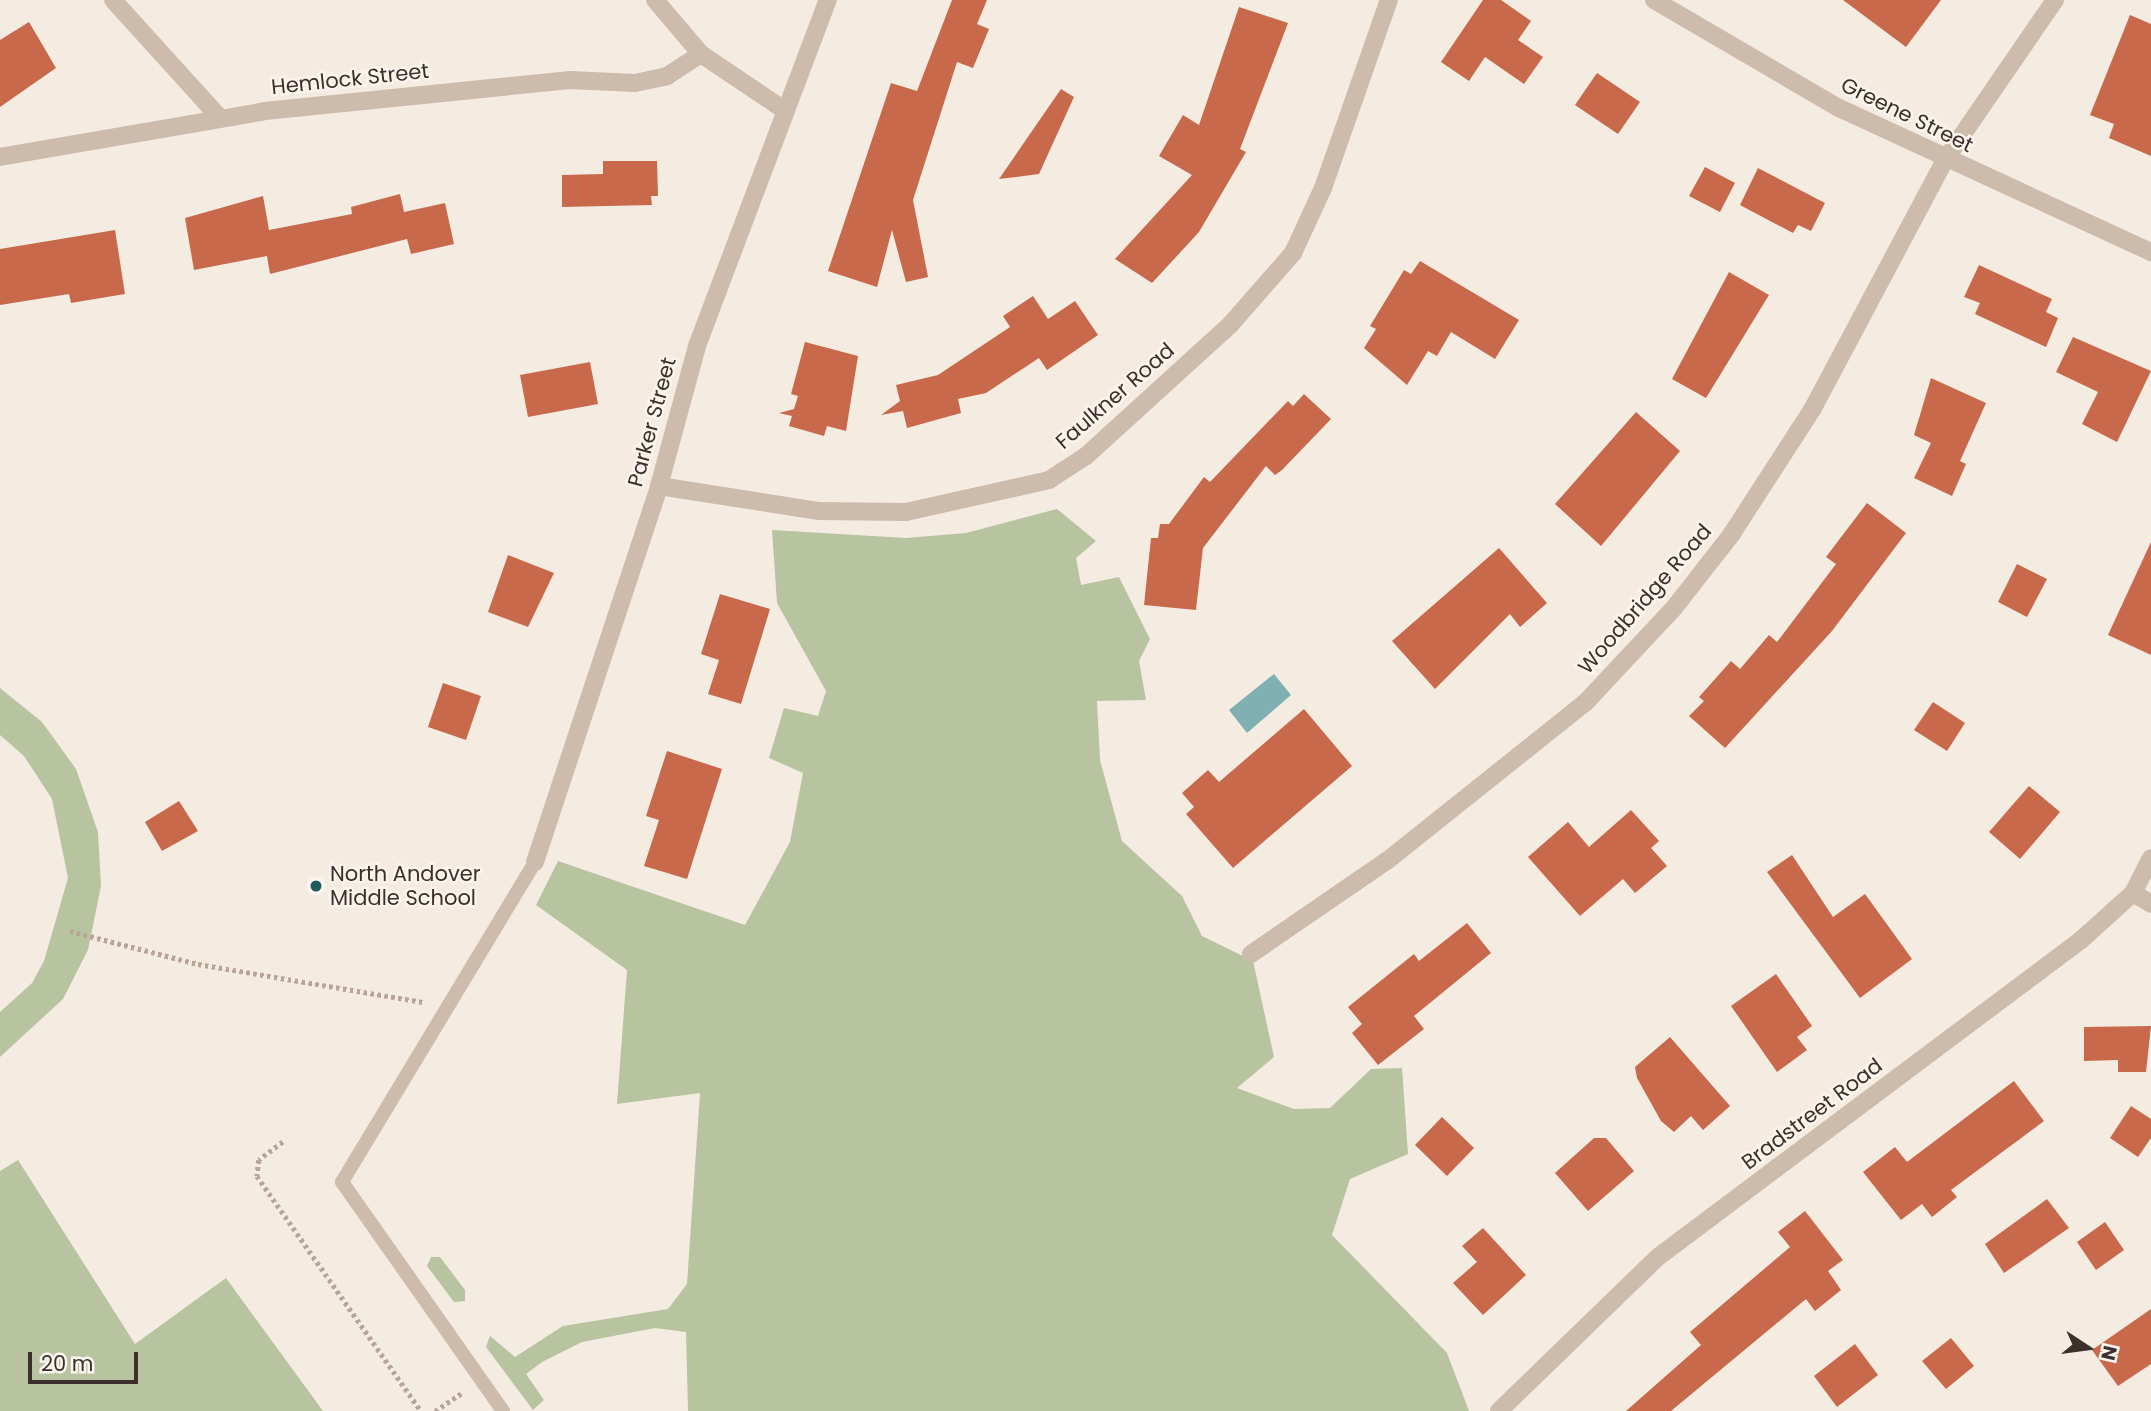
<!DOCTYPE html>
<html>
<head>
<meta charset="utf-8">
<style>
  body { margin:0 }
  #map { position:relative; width:2151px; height:1411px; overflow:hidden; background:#f4ebe1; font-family:Poppins,sans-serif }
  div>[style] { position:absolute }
  .green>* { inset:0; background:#b8c4a0 }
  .water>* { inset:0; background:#7fb0b2 }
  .building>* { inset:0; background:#c8694b }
  .path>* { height:4.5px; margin-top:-2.25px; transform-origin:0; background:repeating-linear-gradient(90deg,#b9a596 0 3.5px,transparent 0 7px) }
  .lane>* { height:14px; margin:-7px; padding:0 7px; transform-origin:7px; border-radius:7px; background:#cdbbac }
  .street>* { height:18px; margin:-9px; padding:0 9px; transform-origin:9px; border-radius:9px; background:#cdbbac }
  .dots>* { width:19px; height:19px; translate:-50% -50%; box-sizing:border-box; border:4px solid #fbf5ee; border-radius:50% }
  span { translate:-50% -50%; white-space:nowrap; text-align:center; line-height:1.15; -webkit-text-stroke:5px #fbf5ee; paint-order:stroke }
  .street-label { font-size:21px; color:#3b302b }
  .poi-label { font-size:21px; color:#3b302b }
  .left { translate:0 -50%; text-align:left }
  .north { position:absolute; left:2053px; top:1313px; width:70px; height:70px; -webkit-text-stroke:5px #fbf5ee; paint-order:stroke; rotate:103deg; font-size:19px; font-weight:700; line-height:28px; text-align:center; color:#3b302b }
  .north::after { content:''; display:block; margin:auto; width:24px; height:32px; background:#3b302b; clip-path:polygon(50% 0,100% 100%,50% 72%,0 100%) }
  .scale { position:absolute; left:28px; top:1352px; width:110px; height:32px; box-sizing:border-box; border:4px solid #3b302b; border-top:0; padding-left:9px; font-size:21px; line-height:24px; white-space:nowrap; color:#3b302b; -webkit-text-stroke:5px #fbf5ee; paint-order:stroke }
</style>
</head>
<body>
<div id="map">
  <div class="green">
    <div style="clip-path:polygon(1057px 509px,1096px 541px,1076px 558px,1081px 585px,1119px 577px,1150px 639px,1139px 661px,1146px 700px,1097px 701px,1100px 760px,1122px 841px,1182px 896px,1202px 936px,1253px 961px,1274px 1057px,1237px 1088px,1294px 1109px,1330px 1108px,1371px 1069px,1402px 1068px,1408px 1154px,1350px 1179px,1332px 1235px,1447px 1353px,1469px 1411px,688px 1411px,686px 1332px,655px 1328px,582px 1342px,542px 1362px,526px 1374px,544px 1400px,533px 1410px,486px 1347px,490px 1336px,515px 1357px,563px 1326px,668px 1309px,687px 1284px,700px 1093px,617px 1104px,627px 970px,536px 905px,558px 861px,745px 925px,790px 842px,803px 773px,769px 758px,784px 708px,818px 716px,826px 691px,777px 603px,772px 530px,906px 538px,966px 533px)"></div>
    <div style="clip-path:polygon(0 688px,42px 722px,76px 769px,98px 832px,101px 886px,88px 950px,63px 999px,0 1057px,0 1012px,32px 983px,44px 961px,68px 878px,52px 799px,24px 756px,0 735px)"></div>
    <div style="clip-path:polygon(18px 1160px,135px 1344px,226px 1278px,323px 1411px,0 1411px,0 1171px)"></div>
    <div style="clip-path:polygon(431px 1257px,440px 1257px,465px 1290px,465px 1301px,454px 1302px,427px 1266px)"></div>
  </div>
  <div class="water">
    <div style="clip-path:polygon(1274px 674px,1291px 695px,1247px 733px,1229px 710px)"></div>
  </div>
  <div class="building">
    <div style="clip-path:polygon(952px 0,987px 0,977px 24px,989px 29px,973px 68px,957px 62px,913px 200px,928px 277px,906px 282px,892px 230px,877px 287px,828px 271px,891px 83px,917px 91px)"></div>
    <div style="clip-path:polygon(1483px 0,1501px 0,1531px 21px,1518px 40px,1543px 57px,1524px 84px,1485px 57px,1469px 81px,1441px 62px)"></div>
    <div style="clip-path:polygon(1843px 0,1941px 0,1906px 47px)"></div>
    <div style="clip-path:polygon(1239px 7px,1288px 23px,1240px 149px,1246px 152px,1199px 232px,1152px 283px,1115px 259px,1192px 175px,1159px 156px,1183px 115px,1199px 125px)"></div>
    <div style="clip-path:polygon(2130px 15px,2151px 24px,2151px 156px,2109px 138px,2114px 124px,2090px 115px)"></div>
    <div style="clip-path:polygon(29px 22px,56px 68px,0 107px,0 40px)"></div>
    <div style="clip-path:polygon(1597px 73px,1640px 102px,1618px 134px,1575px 105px)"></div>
    <div style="clip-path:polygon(1061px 89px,1074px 97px,1039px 174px,999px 179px)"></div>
    <div style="clip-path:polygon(603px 161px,657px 161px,658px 196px,651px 196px,652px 205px,562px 207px,562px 175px,603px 174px)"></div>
    <div style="clip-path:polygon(1705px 167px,1735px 183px,1720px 212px,1689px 196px)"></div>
    <div style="clip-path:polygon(1758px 168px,1825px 203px,1811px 231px,1798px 225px,1793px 233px,1740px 205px)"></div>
    <div style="clip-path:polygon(400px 194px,404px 212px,445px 203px,454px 244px,411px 254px,407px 239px,270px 274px,267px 256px,194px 270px,185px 218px,263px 196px,269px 230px,352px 214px,351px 207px)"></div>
    <div style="clip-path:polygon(115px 230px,125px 294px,71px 303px,69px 294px,0 305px,0 249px)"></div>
    <div style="clip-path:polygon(1420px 261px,1519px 320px,1495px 359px,1451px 332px,1437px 356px,1428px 351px,1407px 385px,1364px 348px,1376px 329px,1370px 326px,1404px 270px,1411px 274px)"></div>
    <div style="clip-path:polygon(1979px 265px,2052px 299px,2046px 312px,2058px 318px,2046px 347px,1975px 314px,1980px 303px,1964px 297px)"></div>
    <div style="clip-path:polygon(1729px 272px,1769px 295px,1706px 398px,1672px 379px)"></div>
    <div style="clip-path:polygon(1033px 296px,1048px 319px,1075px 301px,1098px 335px,1047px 370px,1039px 358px,986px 393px,958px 399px,961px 413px,907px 428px,903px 411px,881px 415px,900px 401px,896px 385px,938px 375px,1010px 327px,1003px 316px)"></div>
    <div style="clip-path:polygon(2073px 337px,2151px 371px,2117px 442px,2082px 424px,2098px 392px,2056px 372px)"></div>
    <div style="clip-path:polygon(805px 342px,858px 356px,846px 431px,827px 426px,824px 436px,789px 426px,792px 416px,779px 413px,794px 409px,798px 396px,791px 394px)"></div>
    <div style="clip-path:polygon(590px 362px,598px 404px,528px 417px,520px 375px)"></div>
    <div style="clip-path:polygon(1931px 378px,1986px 403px,1960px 461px,1966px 464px,1952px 496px,1914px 478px,1931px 443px,1914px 435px)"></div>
    <div style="clip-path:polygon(1304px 394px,1331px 419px,1282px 470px,1275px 475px,1266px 466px,1203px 548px,1196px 610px,1144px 605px,1151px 538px,1158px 538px,1160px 524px,1169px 524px,1204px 477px,1210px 482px,1288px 401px,1293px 406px)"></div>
    <div style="clip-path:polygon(1636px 412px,1680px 451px,1601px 546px,1555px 504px)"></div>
    <div style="clip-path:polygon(1867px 503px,1906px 533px,1832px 631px,1725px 748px,1689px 716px,1704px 701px,1699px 697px,1731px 661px,1740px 669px,1769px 635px,1777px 642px,1836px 564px,1826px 557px)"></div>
    <div style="clip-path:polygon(2151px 542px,2151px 655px,2108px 635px)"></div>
    <div style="clip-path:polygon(1499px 548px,1547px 603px,1520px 627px,1510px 614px,1435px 689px,1392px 641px)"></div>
    <div style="clip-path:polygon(508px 555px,554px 573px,528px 627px,488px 612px)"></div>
    <div style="clip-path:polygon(2017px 564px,2047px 579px,2027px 617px,1998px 602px)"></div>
    <div style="clip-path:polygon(720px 594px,770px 609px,741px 704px,708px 694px,719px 660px,701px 654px)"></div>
    <div style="clip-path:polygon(443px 683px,481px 696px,466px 740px,428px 727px)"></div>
    <div style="clip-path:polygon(1933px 702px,1965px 723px,1947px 751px,1914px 730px)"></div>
    <div style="clip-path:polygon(1304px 709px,1352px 766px,1233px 868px,1186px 814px,1194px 807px,1182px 793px,1208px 770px,1219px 782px)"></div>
    <div style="clip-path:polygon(667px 751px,722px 769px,687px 879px,644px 866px,659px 820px,646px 816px)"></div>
    <div style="clip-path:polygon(2029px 786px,2060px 812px,2020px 859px,1989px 832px)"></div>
    <div style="clip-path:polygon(179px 801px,198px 831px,162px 851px,145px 822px)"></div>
    <div style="clip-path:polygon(1631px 810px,1659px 841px,1651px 848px,1667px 866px,1635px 893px,1623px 879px,1580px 916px,1528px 857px,1568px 822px,1589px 847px)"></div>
    <div style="clip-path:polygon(1792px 855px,1833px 917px,1865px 894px,1912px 959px,1860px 998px,1767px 872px)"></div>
    <div style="clip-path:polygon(1467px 923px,1491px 953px,1414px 1016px,1424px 1029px,1378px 1065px,1352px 1033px,1362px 1024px,1348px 1007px,1414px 954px,1419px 961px)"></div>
    <div style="clip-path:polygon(1776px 974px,1812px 1026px,1797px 1037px,1807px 1050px,1777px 1072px,1731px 1006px)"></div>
    <div style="clip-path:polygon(2151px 1026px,2146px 1072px,2118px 1072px,2118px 1060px,2084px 1061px,2084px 1027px)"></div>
    <div style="clip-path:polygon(1670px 1037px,1730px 1106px,1703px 1130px,1691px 1116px,1674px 1132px,1661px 1121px,1637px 1078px,1635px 1067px)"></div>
    <div style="clip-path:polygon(2014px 1081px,2044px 1121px,1951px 1190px,1957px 1197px,1932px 1217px,1922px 1204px,1901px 1220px,1863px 1172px,1895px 1147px,1907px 1162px)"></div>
    <div style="clip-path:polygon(2131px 1106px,2151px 1119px,2151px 1138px,2138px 1157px,2110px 1138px)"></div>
    <div style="clip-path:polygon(1442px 1117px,1474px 1148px,1447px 1176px,1415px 1145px)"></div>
    <div style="clip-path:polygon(1594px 1138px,1606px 1138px,1634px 1171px,1588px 1211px,1555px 1173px)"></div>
    <div style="clip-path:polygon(2047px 1199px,2069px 1228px,2004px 1273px,1985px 1244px)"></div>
    <div style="clip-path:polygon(1805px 1211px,1843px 1260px,1828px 1271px,1841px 1290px,1815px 1311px,1806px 1299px,1671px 1411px,1626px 1411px,1701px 1345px,1690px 1332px,1790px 1247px,1778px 1232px)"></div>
    <div style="clip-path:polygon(2105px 1222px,2124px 1250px,2096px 1270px,2077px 1242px)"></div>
    <div style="clip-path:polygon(1483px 1228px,1526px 1275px,1483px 1315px,1453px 1283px,1477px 1262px,1462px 1246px)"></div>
    <div style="clip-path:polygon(2151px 1309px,2151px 1364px,2118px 1386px,2092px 1350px)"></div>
    <div style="clip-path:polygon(1951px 1338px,1974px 1366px,1946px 1389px,1922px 1361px)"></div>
    <div style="clip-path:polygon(1855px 1344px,1878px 1375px,1837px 1407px,1814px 1376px)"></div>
  </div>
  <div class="path">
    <div style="left:70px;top:931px;width:132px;rotate:14.5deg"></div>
    <div style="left:198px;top:964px;width:228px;rotate:9.6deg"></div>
    <div style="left:283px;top:1142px;width:30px;rotate:143deg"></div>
    <div style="left:259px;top:1160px;width:16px;rotate:97deg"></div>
    <div style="left:257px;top:1176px;width:287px;rotate:55.1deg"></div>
    <div style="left:435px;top:1411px;width:32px;rotate:-34deg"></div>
  </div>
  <div class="lane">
    <div style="left:503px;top:1411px;width:280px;rotate:-125.1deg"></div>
    <div style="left:342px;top:1182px;width:374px;rotate:-58.9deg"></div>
  </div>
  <div class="street">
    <div style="left:113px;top:0;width:158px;rotate:47.8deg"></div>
    <div style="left:655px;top:0;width:71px;rotate:49.6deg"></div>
    <div style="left:701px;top:54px;width:99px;rotate:33.9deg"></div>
    <div style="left:1654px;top:0;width:212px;rotate:30.3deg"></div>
    <div style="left:1837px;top:107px;width:346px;rotate:24.8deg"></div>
    <div style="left:0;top:157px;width:269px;rotate:-9.8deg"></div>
    <div style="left:265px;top:111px;width:307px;rotate:-5.8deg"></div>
    <div style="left:570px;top:80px;width:65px;rotate:2.6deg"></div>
    <div style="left:635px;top:83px;width:33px;rotate:-12deg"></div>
    <div style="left:667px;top:76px;width:40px;rotate:-32.9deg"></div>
    <div style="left:659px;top:486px;width:161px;rotate:8.9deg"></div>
    <div style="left:818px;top:511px;width:88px;rotate:0.7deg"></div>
    <div style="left:906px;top:512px;width:147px;rotate:-12.6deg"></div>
    <div style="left:1049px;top:480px;width:44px;rotate:-33deg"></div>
    <div style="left:1086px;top:456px;width:195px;rotate:-42.3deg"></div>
    <div style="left:1230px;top:325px;width:96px;rotate:-48.8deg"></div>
    <div style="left:1293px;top:253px;width:72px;rotate:-65.2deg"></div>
    <div style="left:1323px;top:188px;width:199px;rotate:-70.7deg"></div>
    <div style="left:535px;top:862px;width:396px;rotate:-71.7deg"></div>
    <div style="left:659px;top:486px;width:145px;rotate:-74.8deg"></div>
    <div style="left:697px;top:346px;width:370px;rotate:-69.3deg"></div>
    <div style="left:2133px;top:893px;width:21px;rotate:31deg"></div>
    <div style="left:1251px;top:954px;width:166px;rotate:-34.5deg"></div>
    <div style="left:1388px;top:860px;width:252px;rotate:-38.6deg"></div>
    <div style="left:1585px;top:703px;width:130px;rotate:-46.9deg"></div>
    <div style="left:1674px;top:608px;width:93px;rotate:-52deg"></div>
    <div style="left:1731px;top:535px;width:149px;rotate:-57.1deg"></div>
    <div style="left:1812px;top:410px;width:283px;rotate:-62deg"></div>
    <div style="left:1945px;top:160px;width:194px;rotate:-55.5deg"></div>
    <div style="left:1499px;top:1411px;width:221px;rotate:-44.1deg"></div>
    <div style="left:1658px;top:1257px;width:529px;rotate:-36.85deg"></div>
    <div style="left:2081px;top:940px;width:70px;rotate:-42.1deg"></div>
    <div style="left:2133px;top:893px;width:39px;rotate:-63deg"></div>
  </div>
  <div class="dots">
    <div style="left:316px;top:886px;background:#1f5a5e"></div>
  </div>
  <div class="street-label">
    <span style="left:350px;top:79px;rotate:-6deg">Hemlock Street</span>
    <span style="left:1907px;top:115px;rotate:26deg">Greene Street</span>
    <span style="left:1115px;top:396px;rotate:-41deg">Faulkner Road</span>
    <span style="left:652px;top:422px;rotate:-75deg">Parker Street</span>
    <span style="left:1645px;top:599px;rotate:-49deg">Woodbridge Road</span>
    <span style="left:1812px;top:1114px;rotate:-37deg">Bradstreet Road</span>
  </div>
  <div class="poi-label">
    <span class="left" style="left:330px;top:886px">North Andover<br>Middle School</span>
  </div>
  <div class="north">N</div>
  <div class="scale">20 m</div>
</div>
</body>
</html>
